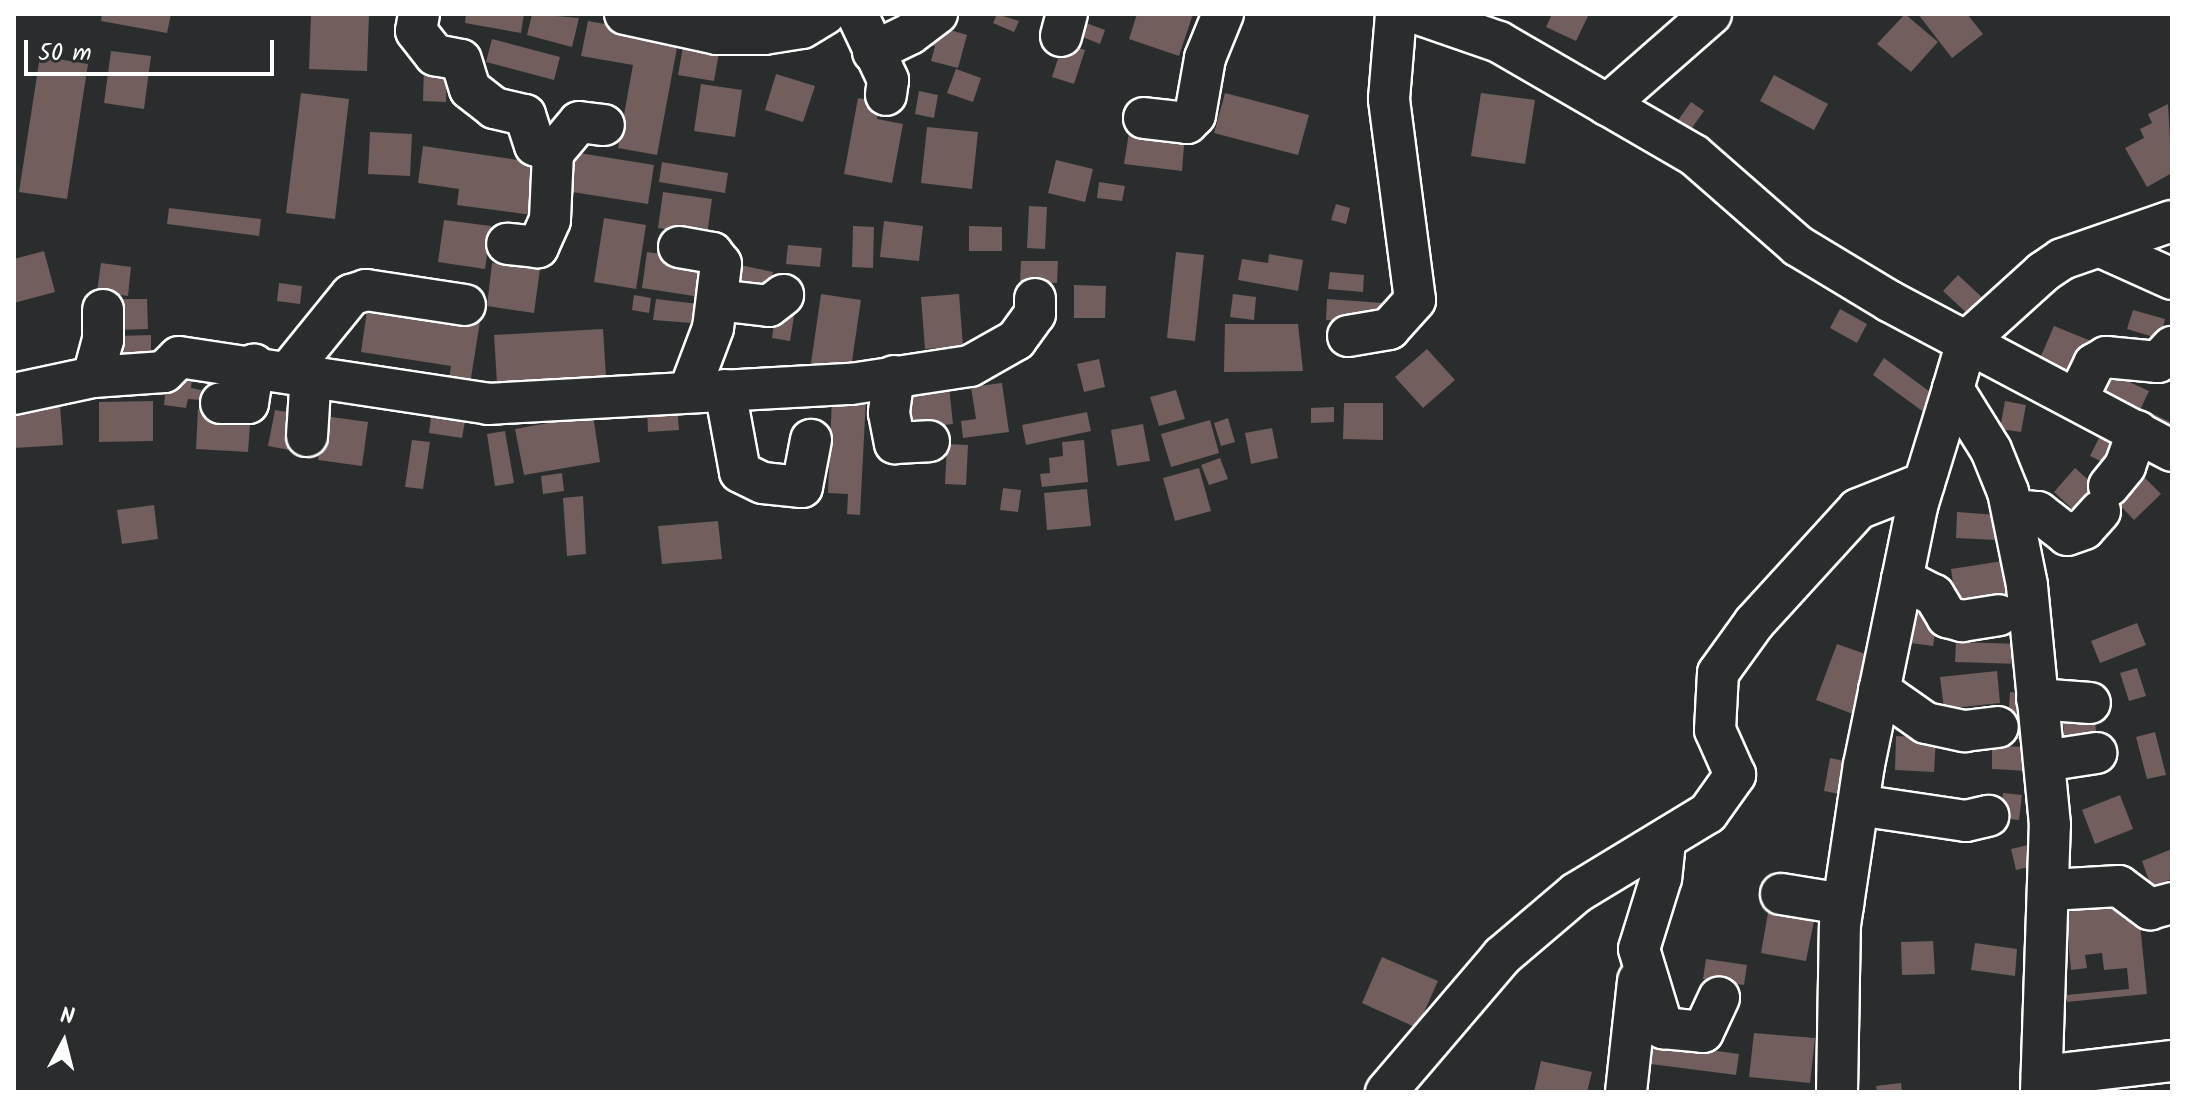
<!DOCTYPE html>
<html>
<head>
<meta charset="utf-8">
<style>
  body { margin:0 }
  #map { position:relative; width:2186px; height:1106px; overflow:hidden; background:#2a2d2e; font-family:Kalam,sans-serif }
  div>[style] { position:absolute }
  .building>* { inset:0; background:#715e5d }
  .roads { filter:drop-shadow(2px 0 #fff) drop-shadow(-2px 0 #fff) drop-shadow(0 2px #fff) drop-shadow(0 -2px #fff) }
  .street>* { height:40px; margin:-20px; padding:0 20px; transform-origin:20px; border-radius:20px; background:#2a2d2e }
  span { translate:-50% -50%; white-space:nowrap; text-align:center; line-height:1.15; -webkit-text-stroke:6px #2a2d2e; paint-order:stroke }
  .frame { position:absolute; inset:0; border:16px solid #fff; pointer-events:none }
  .north { position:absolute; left:24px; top:1002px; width:80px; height:80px; -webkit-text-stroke:6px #2a2d2e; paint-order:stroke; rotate:7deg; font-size:22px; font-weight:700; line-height:32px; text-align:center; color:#fff }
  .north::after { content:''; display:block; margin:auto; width:28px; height:36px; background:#fff; clip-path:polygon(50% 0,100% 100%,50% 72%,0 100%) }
  .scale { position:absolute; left:24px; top:40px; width:250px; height:36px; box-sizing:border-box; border:4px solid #fff; border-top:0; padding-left:10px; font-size:24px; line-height:28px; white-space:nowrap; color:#fff; -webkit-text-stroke:6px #2a2d2e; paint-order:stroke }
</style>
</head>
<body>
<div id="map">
  <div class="building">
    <div style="clip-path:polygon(102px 14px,171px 14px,167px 33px,101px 21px)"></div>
    <div style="clip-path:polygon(311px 14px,369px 14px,367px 71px,309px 69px)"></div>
    <div style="clip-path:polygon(466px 14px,524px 14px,521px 33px,465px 23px)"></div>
    <div style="clip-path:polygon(532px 14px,579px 18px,572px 47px,527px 35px)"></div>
    <div style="clip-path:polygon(997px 14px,1019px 21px,1014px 32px,993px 23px)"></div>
    <div style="clip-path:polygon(1137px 14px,1193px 14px,1179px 56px,1129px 39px)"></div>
    <div style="clip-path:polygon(1552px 14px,1589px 14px,1576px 41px,1546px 27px)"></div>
    <div style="clip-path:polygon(1905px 14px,1938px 42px,1911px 72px,1877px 44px)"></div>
    <div style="clip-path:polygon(1918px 14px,1967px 14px,1983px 34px,1952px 58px)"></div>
    <div style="clip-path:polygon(1078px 20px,1105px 30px,1100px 44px,1073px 33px)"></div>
    <div style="clip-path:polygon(588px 21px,679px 37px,657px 155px,618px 148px,633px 65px,581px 56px)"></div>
    <div style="clip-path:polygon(940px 27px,967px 35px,958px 68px,931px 61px,935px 46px,925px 44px,927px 37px,937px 39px)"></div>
    <div style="clip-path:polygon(492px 39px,560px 57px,554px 80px,486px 62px)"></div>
    <div style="clip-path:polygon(684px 41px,720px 47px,714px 81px,678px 75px)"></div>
    <div style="clip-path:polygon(1063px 43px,1085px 50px,1074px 84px,1052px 77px)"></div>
    <div style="clip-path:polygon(111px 51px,151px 56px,144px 109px,104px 103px)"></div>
    <div style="clip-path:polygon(40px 56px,88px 64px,67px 199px,19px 192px)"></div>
    <div style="clip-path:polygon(424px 66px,447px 67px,446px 102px,423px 101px)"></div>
    <div style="clip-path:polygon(956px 69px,981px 78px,973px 102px,947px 93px)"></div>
    <div style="clip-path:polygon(776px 74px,815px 86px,803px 122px,765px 110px)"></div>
    <div style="clip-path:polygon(1774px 75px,1828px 104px,1814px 130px,1760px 101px)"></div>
    <div style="clip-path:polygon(701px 84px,742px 90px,735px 137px,694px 131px)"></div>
    <div style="clip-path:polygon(919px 91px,938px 95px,934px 118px,915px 114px)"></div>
    <div style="clip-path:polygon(301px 93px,349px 99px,335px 219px,286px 213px)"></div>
    <div style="clip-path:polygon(1225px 93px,1309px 115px,1298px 155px,1214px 133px)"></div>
    <div style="clip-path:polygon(1481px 93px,1535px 100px,1525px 164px,1471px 156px)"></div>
    <div style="clip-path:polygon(858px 98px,880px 102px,877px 119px,903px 124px,892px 183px,844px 174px)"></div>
    <div style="clip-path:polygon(1691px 102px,1704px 111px,1689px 132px,1676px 123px)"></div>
    <div style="clip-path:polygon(2168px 104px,2172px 173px,2147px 187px,2125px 148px,2144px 138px,2140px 129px,2152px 123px,2148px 114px)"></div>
    <div style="clip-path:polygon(1130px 126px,1185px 133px,1182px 171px,1124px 164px)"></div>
    <div style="clip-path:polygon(927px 127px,978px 132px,972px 189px,921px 183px)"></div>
    <div style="clip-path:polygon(370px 132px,412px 134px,410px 176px,368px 174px)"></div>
    <div style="clip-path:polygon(423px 146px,539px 163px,532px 215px,457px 205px,459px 189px,418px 183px)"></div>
    <div style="clip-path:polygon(573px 152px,654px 165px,648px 204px,566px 191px)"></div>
    <div style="clip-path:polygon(1056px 160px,1093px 169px,1085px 202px,1048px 193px)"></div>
    <div style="clip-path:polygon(662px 162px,728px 173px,725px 193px,659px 182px)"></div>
    <div style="clip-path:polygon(1099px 182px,1125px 186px,1122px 201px,1097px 198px)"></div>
    <div style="clip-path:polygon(663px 192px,712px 199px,707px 235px,658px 228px)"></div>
    <div style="clip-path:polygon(1336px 204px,1350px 208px,1346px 224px,1331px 220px)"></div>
    <div style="clip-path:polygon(1029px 206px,1047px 207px,1045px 249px,1027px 248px)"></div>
    <div style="clip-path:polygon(169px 208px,261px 219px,259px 236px,167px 224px)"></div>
    <div style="clip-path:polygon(604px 218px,646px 225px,636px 289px,594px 282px)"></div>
    <div style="clip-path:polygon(444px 220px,491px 226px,485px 269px,438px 262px)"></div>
    <div style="clip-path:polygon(884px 221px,923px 226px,919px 261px,880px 257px)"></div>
    <div style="clip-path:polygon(853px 226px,874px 227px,873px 268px,852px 267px)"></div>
    <div style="clip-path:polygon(969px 226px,1002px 227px,1002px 251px,969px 251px)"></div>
    <div style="clip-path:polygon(788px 245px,822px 248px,820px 267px,786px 264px)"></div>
    <div style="clip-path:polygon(44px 251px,55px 292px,14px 303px,14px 259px)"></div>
    <div style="clip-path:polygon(647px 252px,705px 260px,700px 297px,642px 288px)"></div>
    <div style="clip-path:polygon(1176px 252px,1204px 255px,1195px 341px,1167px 338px)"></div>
    <div style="clip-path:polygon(1269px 254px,1303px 260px,1298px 291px,1238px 280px,1242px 259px,1268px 263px)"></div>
    <div style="clip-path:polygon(1021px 261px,1058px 261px,1057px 283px,1020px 283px)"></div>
    <div style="clip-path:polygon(101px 263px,131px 267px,128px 296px,97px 292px)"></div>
    <div style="clip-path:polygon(492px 263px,540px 269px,534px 313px,487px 306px)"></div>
    <div style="clip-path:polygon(735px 264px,773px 272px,768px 294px,730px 287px)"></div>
    <div style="clip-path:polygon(1330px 272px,1364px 275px,1363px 292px,1328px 289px)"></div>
    <div style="clip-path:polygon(1958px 275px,1986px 301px,1971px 317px,1943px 291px)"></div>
    <div style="clip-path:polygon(279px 283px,302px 286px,300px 304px,277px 301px)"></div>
    <div style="clip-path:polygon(1074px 285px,1106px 286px,1105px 318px,1074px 318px)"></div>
    <div style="clip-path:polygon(821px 294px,861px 300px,851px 368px,811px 363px)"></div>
    <div style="clip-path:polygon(959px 294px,963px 346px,925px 349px,921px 297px)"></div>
    <div style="clip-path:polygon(1233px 294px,1256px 297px,1254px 320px,1230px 317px)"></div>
    <div style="clip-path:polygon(634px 295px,651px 298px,649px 313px,632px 310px)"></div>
    <div style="clip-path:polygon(117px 299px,147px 299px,148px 329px,117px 330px)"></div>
    <div style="clip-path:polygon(656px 299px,707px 305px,704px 324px,653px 320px)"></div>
    <div style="clip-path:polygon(1327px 299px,1383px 303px,1382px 324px,1326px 320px)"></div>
    <div style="clip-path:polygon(368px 304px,480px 321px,469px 391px,448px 387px,451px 366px,361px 352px)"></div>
    <div style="clip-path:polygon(776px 307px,795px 310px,790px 341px,772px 338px)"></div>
    <div style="clip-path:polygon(1840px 309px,1867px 324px,1857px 343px,1830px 328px)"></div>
    <div style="clip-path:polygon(2133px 310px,2165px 319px,2160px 339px,2127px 329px)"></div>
    <div style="clip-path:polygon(1225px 324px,1298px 324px,1303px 371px,1224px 372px)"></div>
    <div style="clip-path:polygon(2054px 326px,2091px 341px,2076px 378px,2038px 363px)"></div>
    <div style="clip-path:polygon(603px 329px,606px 377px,497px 383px,494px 335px)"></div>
    <div style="clip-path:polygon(151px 335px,151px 368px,117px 368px,117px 336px)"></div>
    <div style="clip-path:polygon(1427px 349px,1455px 380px,1423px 408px,1395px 377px)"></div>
    <div style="clip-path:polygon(1884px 358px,1941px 400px,1929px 416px,1873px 375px)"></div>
    <div style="clip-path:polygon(1099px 359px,1105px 387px,1084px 392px,1077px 364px)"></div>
    <div style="clip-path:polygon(177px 367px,193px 369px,191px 388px,201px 390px,200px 400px,188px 399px,186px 408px,164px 405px,165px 395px,123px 389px,124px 381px,174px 389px)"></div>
    <div style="clip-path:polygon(2112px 374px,2149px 391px,2141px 408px,2172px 423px,2172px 435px,2097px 400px,2096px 378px,2108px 384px)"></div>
    <div style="clip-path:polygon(948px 377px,953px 424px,912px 429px,906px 382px)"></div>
    <div style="clip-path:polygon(1002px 383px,1009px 432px,963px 438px,961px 421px,976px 419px,971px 387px)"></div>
    <div style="clip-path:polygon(1176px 390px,1185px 419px,1159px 426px,1150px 397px)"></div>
    <div style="clip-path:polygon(832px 397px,866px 398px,860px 515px,847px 514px,848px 494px,828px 493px)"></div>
    <div style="clip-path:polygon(153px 401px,153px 441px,99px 442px,99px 402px)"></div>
    <div style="clip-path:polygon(2005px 401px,2026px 405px,2021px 432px,2000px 429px)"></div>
    <div style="clip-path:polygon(1344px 403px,1383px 403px,1383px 440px,1343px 439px)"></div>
    <div style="clip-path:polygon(60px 405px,63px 445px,14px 448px,14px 408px)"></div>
    <div style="clip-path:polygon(677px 405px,679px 430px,648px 432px,647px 407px)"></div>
    <div style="clip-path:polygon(1334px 407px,1334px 422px,1311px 423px,1311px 408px)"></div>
    <div style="clip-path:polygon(198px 409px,251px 411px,248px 452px,196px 449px)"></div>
    <div style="clip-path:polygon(275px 410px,301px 414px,295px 451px,268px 446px)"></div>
    <div style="clip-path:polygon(1087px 412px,1091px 431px,1026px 445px,1022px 425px)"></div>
    <div style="clip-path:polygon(593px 415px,600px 462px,524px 475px,515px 429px)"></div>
    <div style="clip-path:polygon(324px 416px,368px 422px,362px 466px,318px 460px)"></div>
    <div style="clip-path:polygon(431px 417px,465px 421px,462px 438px,429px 433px)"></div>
    <div style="clip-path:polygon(1228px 418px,1235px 442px,1221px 446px,1214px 423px)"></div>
    <div style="clip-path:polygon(1210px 420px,1219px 453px,1171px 467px,1161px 434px)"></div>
    <div style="clip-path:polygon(1143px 424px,1150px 461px,1117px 466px,1111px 430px)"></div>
    <div style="clip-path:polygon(1272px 428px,1278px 458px,1251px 464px,1245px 433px)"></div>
    <div style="clip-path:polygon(505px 431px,514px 483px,495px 486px,487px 434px)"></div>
    <div style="clip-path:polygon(2099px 438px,2118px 446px,2109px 465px,2090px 456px)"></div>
    <div style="clip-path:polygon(412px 440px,430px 442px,423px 489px,405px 487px)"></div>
    <div style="clip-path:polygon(1084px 440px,1088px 482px,1042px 487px,1040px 474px,1050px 473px,1049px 458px,1063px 456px,1062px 442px)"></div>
    <div style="clip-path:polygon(947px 444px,968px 445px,966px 485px,945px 484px)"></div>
    <div style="clip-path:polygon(1220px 458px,1228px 479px,1209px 485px,1201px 465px)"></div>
    <div style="clip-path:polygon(1199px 468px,1211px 511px,1175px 521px,1163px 478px)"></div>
    <div style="clip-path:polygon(2075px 468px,2102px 492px,2080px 516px,2054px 492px)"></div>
    <div style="clip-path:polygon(2139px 472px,2161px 494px,2134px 520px,2112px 497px)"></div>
    <div style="clip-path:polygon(562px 473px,564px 491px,543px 494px,541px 476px)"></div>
    <div style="clip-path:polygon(1003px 488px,1021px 490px,1018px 512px,1000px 510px)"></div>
    <div style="clip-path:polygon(1087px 489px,1091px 526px,1047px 530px,1044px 493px)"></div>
    <div style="clip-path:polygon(583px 496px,586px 554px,567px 556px,563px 498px)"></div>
    <div style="clip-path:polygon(154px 505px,158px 539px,122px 544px,117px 510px)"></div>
    <div style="clip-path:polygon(1957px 512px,1997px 515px,1996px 540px,1956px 538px)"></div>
    <div style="clip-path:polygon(718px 521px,722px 559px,662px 564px,658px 526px)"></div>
    <div style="clip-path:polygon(2016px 559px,2022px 600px,1957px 610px,1951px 569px)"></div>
    <div style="clip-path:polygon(1916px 613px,1938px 617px,1933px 646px,1911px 643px)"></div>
    <div style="clip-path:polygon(2137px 623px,2146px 645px,2100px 663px,2091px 641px)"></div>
    <div style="clip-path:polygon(1956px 642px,2021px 644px,2021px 664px,1955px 662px)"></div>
    <div style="clip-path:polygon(1837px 644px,1874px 657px,1853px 714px,1816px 700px)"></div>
    <div style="clip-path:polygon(2137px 668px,2146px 696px,2129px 701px,2120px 673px)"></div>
    <div style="clip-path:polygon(1997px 671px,2000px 703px,1944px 709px,1940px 677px)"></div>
    <div style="clip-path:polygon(2010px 692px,2030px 694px,2027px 740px,2007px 738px)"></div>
    <div style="clip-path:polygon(2094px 710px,2097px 741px,2065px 744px,2062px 713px)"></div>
    <div style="clip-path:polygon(2155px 732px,2166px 775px,2147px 779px,2136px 737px)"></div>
    <div style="clip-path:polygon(1896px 736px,1936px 738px,1934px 772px,1895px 770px)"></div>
    <div style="clip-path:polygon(1992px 746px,2029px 747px,2028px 771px,1992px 769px)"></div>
    <div style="clip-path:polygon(1830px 758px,1845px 761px,1839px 794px,1824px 791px)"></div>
    <div style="clip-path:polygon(2003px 793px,2022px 795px,2019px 820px,2000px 818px)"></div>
    <div style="clip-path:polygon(2120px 795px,2133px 829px,2095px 844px,2082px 810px)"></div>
    <div style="clip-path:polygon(2028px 845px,2033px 866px,2016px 870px,2011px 849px)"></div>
    <div style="clip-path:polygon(2172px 849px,2172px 879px,2151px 886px,2142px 861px)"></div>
    <div style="clip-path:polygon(2137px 894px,2147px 994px,2067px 1002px,2066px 995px,2129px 989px,2127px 968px,2104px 970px,2102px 953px,2085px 955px,2087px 968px,2071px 970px,2064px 901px)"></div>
    <div style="clip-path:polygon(1769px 907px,1815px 916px,1806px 961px,1761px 953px)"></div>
    <div style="clip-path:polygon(1933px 941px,1935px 974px,1902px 975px,1901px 942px)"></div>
    <div style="clip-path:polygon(1975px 943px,2017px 949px,2015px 976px,1971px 970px)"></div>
    <div style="clip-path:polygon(1382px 957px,1438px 981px,1417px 1028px,1362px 1003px)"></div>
    <div style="clip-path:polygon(1706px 959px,1747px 965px,1744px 985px,1703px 979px)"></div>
    <div style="clip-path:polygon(1754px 1033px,1815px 1038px,1810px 1083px,1749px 1077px)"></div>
    <div style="clip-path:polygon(1646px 1041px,1739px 1054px,1736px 1075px,1643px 1063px)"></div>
    <div style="clip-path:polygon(1541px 1061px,1592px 1072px,1587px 1092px,1534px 1092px)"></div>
    <div style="clip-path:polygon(1901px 1083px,1902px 1092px,1877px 1092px,1876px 1086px)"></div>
  </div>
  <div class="roads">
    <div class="street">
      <div style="left:419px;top:14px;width:17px;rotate:100deg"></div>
      <div style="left:416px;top:31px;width:31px;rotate:52deg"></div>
      <div style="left:435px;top:55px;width:26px;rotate:11deg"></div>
      <div style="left:461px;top:60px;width:30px;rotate:73deg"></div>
      <div style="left:470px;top:89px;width:31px;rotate:38deg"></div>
      <div style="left:494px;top:108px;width:32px;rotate:13deg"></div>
      <div style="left:525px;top:115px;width:32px;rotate:72deg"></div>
      <div style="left:535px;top:145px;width:20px;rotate:24deg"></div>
      <div style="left:553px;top:153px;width:67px;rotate:92.6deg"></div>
      <div style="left:550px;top:220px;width:30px;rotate:114deg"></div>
      <div style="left:538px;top:247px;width:31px;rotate:-174deg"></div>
      <div style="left:625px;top:14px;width:94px;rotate:12.3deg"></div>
      <div style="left:717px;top:34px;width:47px"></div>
      <div style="left:764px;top:34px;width:38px;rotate:-9deg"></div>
      <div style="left:802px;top:28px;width:27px;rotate:-31deg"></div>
      <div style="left:857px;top:14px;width:73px;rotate:64.8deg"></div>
      <div style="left:888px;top:80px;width:15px;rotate:98deg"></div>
      <div style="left:1418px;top:14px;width:86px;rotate:19.1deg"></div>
      <div style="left:1499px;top:42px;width:225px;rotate:30.1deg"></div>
      <div style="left:1694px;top:155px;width:138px;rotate:41.2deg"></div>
      <div style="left:1798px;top:246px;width:106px;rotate:31.1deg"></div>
      <div style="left:1889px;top:301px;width:320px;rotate:27.9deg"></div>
      <div style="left:1061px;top:36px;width:23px;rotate:-75deg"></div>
      <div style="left:873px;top:52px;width:41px;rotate:-25.9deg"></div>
      <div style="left:910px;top:34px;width:34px;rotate:-37deg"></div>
      <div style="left:1607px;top:105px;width:138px;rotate:-41.2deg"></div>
      <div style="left:1144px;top:118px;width:43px;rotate:6.6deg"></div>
      <div style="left:1187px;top:123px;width:11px;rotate:-45deg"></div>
      <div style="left:1195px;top:115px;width:58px;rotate:-80deg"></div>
      <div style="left:1205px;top:58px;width:48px;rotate:-67.8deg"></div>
      <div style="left:553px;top:153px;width:40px;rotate:-50deg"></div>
      <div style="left:579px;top:122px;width:25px;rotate:7deg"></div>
      <div style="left:679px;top:247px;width:34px;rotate:10deg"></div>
      <div style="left:712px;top:253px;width:14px;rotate:51deg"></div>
      <div style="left:721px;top:264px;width:64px;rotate:97.1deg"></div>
      <div style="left:713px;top:328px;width:68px;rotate:110.6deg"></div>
      <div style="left:2101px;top:247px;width:78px;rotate:24.3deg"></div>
      <div style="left:717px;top:300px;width:52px;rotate:6.6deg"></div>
      <div style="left:769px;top:306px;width:18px;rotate:-38deg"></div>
      <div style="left:1348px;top:336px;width:42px;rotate:-9.7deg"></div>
      <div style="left:1389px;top:329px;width:39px;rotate:-48deg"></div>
      <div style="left:1415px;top:300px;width:203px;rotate:-97.4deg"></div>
      <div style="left:1389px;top:99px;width:85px;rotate:-85.3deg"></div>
      <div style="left:290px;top:370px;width:97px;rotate:-50.9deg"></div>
      <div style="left:351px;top:295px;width:16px;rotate:-18deg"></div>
      <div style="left:366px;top:290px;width:100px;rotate:8.6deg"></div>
      <div style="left:894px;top:376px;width:37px;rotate:98deg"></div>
      <div style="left:889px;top:413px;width:31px;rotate:79deg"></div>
      <div style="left:895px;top:443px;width:34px;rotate:-3deg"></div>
      <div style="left:93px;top:377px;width:71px;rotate:-4deg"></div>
      <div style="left:164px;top:372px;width:21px;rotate:-45deg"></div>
      <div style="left:179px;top:357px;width:313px;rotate:8.6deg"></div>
      <div style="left:488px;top:404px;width:364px;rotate:-3.2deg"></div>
      <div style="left:851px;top:384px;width:120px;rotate:-8.6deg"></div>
      <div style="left:970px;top:366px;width:53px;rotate:-29.5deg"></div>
      <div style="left:1016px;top:340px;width:32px;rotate:-54deg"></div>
      <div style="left:1035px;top:314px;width:15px;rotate:-90deg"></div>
      <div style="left:725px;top:390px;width:83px;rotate:79.6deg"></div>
      <div style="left:740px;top:472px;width:25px;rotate:26deg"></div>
      <div style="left:763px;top:483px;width:39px;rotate:6deg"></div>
      <div style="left:802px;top:487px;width:48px;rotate:-79.2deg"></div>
      <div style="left:14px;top:394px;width:81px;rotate:-12.1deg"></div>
      <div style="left:93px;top:377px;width:38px;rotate:-75deg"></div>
      <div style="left:103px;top:340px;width:30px;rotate:-90deg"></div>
      <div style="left:2077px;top:399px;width:39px;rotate:-64deg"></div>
      <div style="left:2094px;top:364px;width:14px;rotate:-30deg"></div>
      <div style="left:2106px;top:357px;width:52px;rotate:5.5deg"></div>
      <div style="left:2158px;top:362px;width:21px;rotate:-47deg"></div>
      <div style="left:221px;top:403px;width:27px"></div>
      <div style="left:248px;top:403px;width:39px;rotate:-81deg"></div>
      <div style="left:307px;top:436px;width:63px;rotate:-86.4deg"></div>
      <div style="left:2109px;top:486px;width:26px;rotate:-51deg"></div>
      <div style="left:2125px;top:466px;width:37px;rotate:-70deg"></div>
      <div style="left:2013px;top:510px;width:25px;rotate:5deg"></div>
      <div style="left:2038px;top:512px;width:37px;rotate:38deg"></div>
      <div style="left:2067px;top:535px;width:18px;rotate:-19deg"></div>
      <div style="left:2084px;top:529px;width:24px;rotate:-48deg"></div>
      <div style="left:1902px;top:579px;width:36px;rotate:27deg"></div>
      <div style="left:1934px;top:595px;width:26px;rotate:59deg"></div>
      <div style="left:1947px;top:617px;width:16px;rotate:15deg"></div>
      <div style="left:1962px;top:621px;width:37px;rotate:-9deg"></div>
      <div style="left:1879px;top:690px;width:57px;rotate:35.1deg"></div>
      <div style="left:1926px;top:723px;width:40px;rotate:12deg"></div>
      <div style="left:1965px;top:731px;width:33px;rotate:-7deg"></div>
      <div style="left:2037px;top:699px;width:53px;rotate:4.3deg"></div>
      <div style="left:2044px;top:761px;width:53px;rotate:-8.7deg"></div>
      <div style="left:1858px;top:805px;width:109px;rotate:8.4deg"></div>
      <div style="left:1966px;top:821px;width:23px;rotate:-13deg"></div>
      <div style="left:1665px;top:842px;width:36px;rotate:96deg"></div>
      <div style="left:1661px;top:878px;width:74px;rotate:107.2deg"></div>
      <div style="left:1639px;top:949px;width:83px;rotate:73.1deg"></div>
      <div style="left:1663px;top:1028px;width:40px;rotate:5.7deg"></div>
      <div style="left:1703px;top:1032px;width:38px;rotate:-65deg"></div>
      <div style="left:2050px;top:890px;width:69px;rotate:-3.3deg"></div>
      <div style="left:2119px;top:886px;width:39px;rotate:37deg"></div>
      <div style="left:2150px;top:909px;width:23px;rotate:-15deg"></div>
      <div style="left:1781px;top:894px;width:63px;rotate:9.2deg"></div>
      <div style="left:2042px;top:1076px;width:131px;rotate:-6.6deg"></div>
      <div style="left:1386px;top:1092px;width:179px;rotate:-49.5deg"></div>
      <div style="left:1502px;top:956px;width:97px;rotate:-40.4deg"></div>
      <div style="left:1576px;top:893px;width:154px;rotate:-31.2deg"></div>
      <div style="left:1708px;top:813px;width:47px;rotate:-54.6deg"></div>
      <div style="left:1735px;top:775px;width:49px;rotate:-114deg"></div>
      <div style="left:1715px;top:730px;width:57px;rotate:-87deg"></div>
      <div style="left:1718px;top:673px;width:62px;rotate:-54.2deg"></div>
      <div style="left:1754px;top:623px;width:154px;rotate:-47.6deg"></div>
      <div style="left:1858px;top:509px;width:71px;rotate:-21.5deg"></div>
      <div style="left:1626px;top:1092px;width:112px;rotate:-83.8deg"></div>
      <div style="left:1837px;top:1092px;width:167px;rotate:-89deg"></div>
      <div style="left:1840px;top:925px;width:162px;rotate:-81.5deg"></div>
      <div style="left:1864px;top:765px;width:268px;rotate:-78.4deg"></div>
      <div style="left:1918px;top:503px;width:119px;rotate:-72.9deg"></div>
      <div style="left:2041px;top:1092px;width:267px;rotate:-88.1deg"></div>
      <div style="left:2050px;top:825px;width:241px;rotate:-95.5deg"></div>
      <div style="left:2027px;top:585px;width:95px;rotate:-101.5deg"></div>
      <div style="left:2008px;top:492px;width:45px;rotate:-112deg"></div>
      <div style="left:1991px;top:450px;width:72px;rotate:-121.9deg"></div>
      <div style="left:1953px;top:389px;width:50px;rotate:-73.7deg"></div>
      <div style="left:1967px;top:341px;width:103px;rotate:-42.2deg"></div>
      <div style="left:2043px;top:272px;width:23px;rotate:-34deg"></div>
      <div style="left:2062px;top:259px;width:116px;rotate:-19.1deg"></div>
    </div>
  </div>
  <div class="frame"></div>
  <div class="north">N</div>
  <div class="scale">50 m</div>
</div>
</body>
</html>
